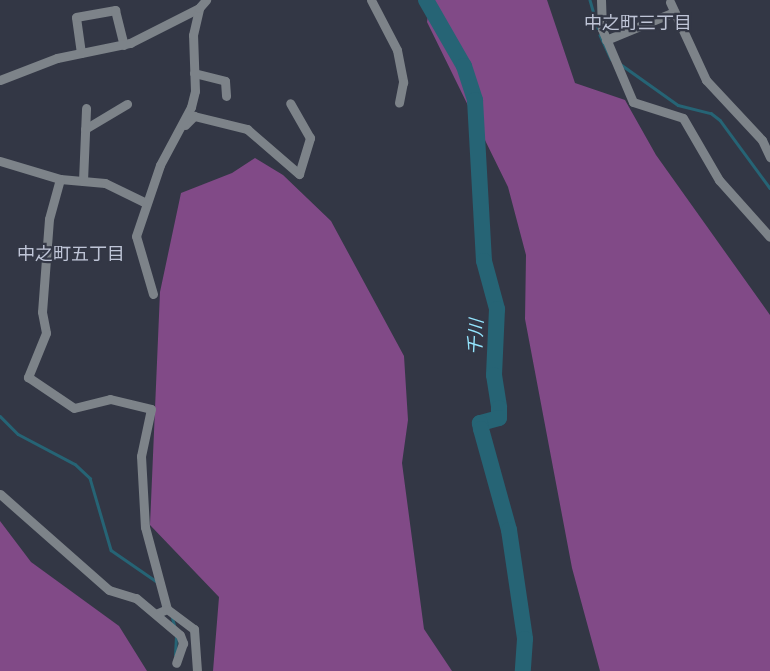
<!DOCTYPE html>
<html>
<head>
<meta charset="utf-8">
<style>
  body { margin:0 }
  #map { position:relative; width:770px; height:671px; overflow:hidden; background:#333745; font-family:Cabin,"Noto Sans JP",sans-serif }
  div>[style] { position:absolute }
  .forest>* { inset:0; background:#814a87 }
  .stream>* { height:2.5px; margin:-1.25px; padding:0 1.25px; transform-origin:1.25px; border-radius:1.25px; background:#266475 }
  .river>* { height:16px; margin:-8px; padding:0 8px; transform-origin:8px; border-radius:8px; background:#266475 }
  .minor>* { height:9px; margin:-4.5px; padding:0 4.5px; transform-origin:4.5px; border-radius:4.5px; background:#7d8389 }
  span { translate:-50% -50%; white-space:nowrap; text-align:center; line-height:1.15; -webkit-text-stroke:4.5px #333745; paint-order:stroke }
  .neighbourhood-label { font-size:18px; color:#bfc5d7 }
  .water-label { font-size:18px; color:#95e6ff; font-style:italic }
</style>
</head>
<body>
<div id="map">
  <div class="forest">
    <div style="clip-path:polygon(430px 0,547px 0,575px 83px,625px 100px,656px 155px,770px 315px,770px 671px,600px 671px,572px 568px,525px 319px,526px 255px,508px 187px,427px 22px)"></div>
    <div style="clip-path:polygon(255px 158px,283px 175px,331px 221px,404px 356px,408px 420px,402px 463px,424px 629px,452px 671px,213px 671px,219px 597px,150px 525px,160px 292px,181px 193px,232px 173px)"></div>
    <div style="clip-path:polygon(0 521px,31px 562px,119px 626px,147px 671px,0 671px)"></div>
  </div>
  <div class="stream">
    <div style="left:590px;top:0;width:29px;rotate:74deg"></div>
    <div style="left:600px;top:35px;width:26px;rotate:65deg"></div>
    <div style="left:619px;top:63px;width:72px;rotate:35.4deg"></div>
    <div style="left:678px;top:105px;width:34px;rotate:14deg"></div>
    <div style="left:711px;top:113px;width:11px;rotate:38deg"></div>
    <div style="left:720px;top:120px;width:84px;rotate:53.7deg"></div>
    <div style="left:0;top:416px;width:25px;rotate:45deg"></div>
    <div style="left:18px;top:434px;width:64px;rotate:27.8deg"></div>
    <div style="left:75px;top:464px;width:21px;rotate:43deg"></div>
    <div style="left:90px;top:478px;width:75px;rotate:73.7deg"></div>
    <div style="left:111px;top:550px;width:55px;rotate:34.6deg"></div>
    <div style="left:172px;top:616px;width:11px;rotate:75deg"></div>
    <div style="left:175px;top:655px;width:20px;rotate:-87deg"></div>
  </div>
  <div class="river">
    <div style="left:426px;top:0;width:76px;rotate:60.1deg"></div>
    <div style="left:464px;top:66px;width:36px;rotate:72deg"></div>
    <div style="left:475px;top:100px;width:161px;rotate:86.8deg"></div>
    <div style="left:484px;top:261px;width:50px;rotate:74.8deg"></div>
    <div style="left:497px;top:309px;width:66px;rotate:92.6deg"></div>
    <div style="left:494px;top:375px;width:33px;rotate:81deg"></div>
    <div style="left:499px;top:408px;width:10px;rotate:90deg"></div>
    <div style="left:499px;top:418px;width:20px;rotate:165deg"></div>
    <div style="left:480px;top:423px;width:6px;rotate:81deg"></div>
    <div style="left:481px;top:429px;width:105px;rotate:74.5deg"></div>
    <div style="left:509px;top:530px;width:110px;rotate:81.6deg"></div>
    <div style="left:525px;top:639px;width:32px;rotate:94deg"></div>
  </div>
  <div class="minor">
    <div style="left:371px;top:0;width:56px;rotate:62.5deg"></div>
    <div style="left:397px;top:50px;width:33px;rotate:79deg"></div>
    <div style="left:403px;top:82px;width:21px;rotate:101deg"></div>
    <div style="left:601px;top:0;width:29px;rotate:88deg"></div>
    <div style="left:602px;top:29px;width:79px;rotate:67deg"></div>
    <div style="left:633px;top:102px;width:52px;rotate:17.7deg"></div>
    <div style="left:683px;top:118px;width:72px;rotate:59.9deg"></div>
    <div style="left:719px;top:180px;width:76px;rotate:48.2deg"></div>
    <div style="left:670px;top:2px;width:86px;rotate:65.2deg"></div>
    <div style="left:706px;top:80px;width:82px;rotate:47deg"></div>
    <div style="left:762px;top:140px;width:19px;rotate:65deg"></div>
    <div style="left:606px;top:40px;width:74px;rotate:-22.4deg"></div>
    <div style="left:81px;top:53px;width:36px;rotate:-98deg"></div>
    <div style="left:76px;top:17px;width:40px;rotate:-10deg"></div>
    <div style="left:115px;top:10px;width:36px;rotate:76deg"></div>
    <div style="left:194px;top:73px;width:32px;rotate:14deg"></div>
    <div style="left:225px;top:81px;width:15px;rotate:86deg"></div>
    <div style="left:0;top:80px;width:61px;rotate:-21.1deg"></div>
    <div style="left:57px;top:58px;width:75px;rotate:-11.6deg"></div>
    <div style="left:130px;top:43px;width:77px;rotate:-26.9deg"></div>
    <div style="left:185px;top:125px;width:13px;rotate:-45deg"></div>
    <div style="left:194px;top:116px;width:55px;rotate:13.8deg"></div>
    <div style="left:247px;top:129px;width:69px;rotate:40.9deg"></div>
    <div style="left:299px;top:174px;width:38px;rotate:-73deg"></div>
    <div style="left:310px;top:138px;width:40px;rotate:-119.7deg"></div>
    <div style="left:85px;top:129px;width:49px;rotate:-30.8deg"></div>
    <div style="left:0;top:161px;width:63px;rotate:16.7deg"></div>
    <div style="left:60px;top:179px;width:45px;rotate:5.1deg"></div>
    <div style="left:105px;top:183px;width:46px;rotate:26deg"></div>
    <div style="left:60px;top:179px;width:41px;rotate:105.4deg"></div>
    <div style="left:49px;top:219px;width:93px;rotate:94.3deg"></div>
    <div style="left:42px;top:312px;width:21px;rotate:79deg"></div>
    <div style="left:46px;top:333px;width:48px;rotate:112.2deg"></div>
    <div style="left:28px;top:377px;width:55px;rotate:34deg"></div>
    <div style="left:74px;top:408px;width:37px;rotate:-14deg"></div>
    <div style="left:110px;top:399px;width:42px;rotate:13.7deg"></div>
    <div style="left:151px;top:409px;width:48px;rotate:102deg"></div>
    <div style="left:141px;top:456px;width:71px;rotate:86.8deg"></div>
    <div style="left:145px;top:527px;width:85px;rotate:75deg"></div>
    <div style="left:167px;top:609px;width:12px;rotate:156deg"></div>
    <div style="left:83px;top:181px;width:73px;rotate:-87.6deg"></div>
    <div style="left:153px;top:294px;width:60px;rotate:-106.3deg"></div>
    <div style="left:136px;top:236px;width:75px;rotate:-71.3deg"></div>
    <div style="left:160px;top:165px;width:66px;rotate:-61.9deg"></div>
    <div style="left:191px;top:107px;width:16px;rotate:-76deg"></div>
    <div style="left:195px;top:91px;width:56px;rotate:-92deg"></div>
    <div style="left:193px;top:35px;width:28px;rotate:-77deg"></div>
    <div style="left:199px;top:8px;width:11px;rotate:-49deg"></div>
    <div style="left:0;top:494px;width:145px;rotate:41.4deg"></div>
    <div style="left:109px;top:590px;width:28px;rotate:17deg"></div>
    <div style="left:136px;top:598px;width:57px;rotate:40.1deg"></div>
    <div style="left:180px;top:635px;width:9px;rotate:69deg"></div>
    <div style="left:183px;top:643px;width:21px;rotate:109deg"></div>
    <div style="left:167px;top:609px;width:34px;rotate:37deg"></div>
    <div style="left:194px;top:629px;width:42px;rotate:85.9deg"></div>
  </div>
  <div class="neighbourhood-label">
    <span style="left:638px;top:23px">中之町三丁目</span>
    <span style="left:71px;top:254px">中之町五丁目</span>
  </div>
  <div class="water-label">
    <span style="left:476px;top:337px;rotate:-87deg">千川</span>
  </div>
</div>
</body>
</html>
